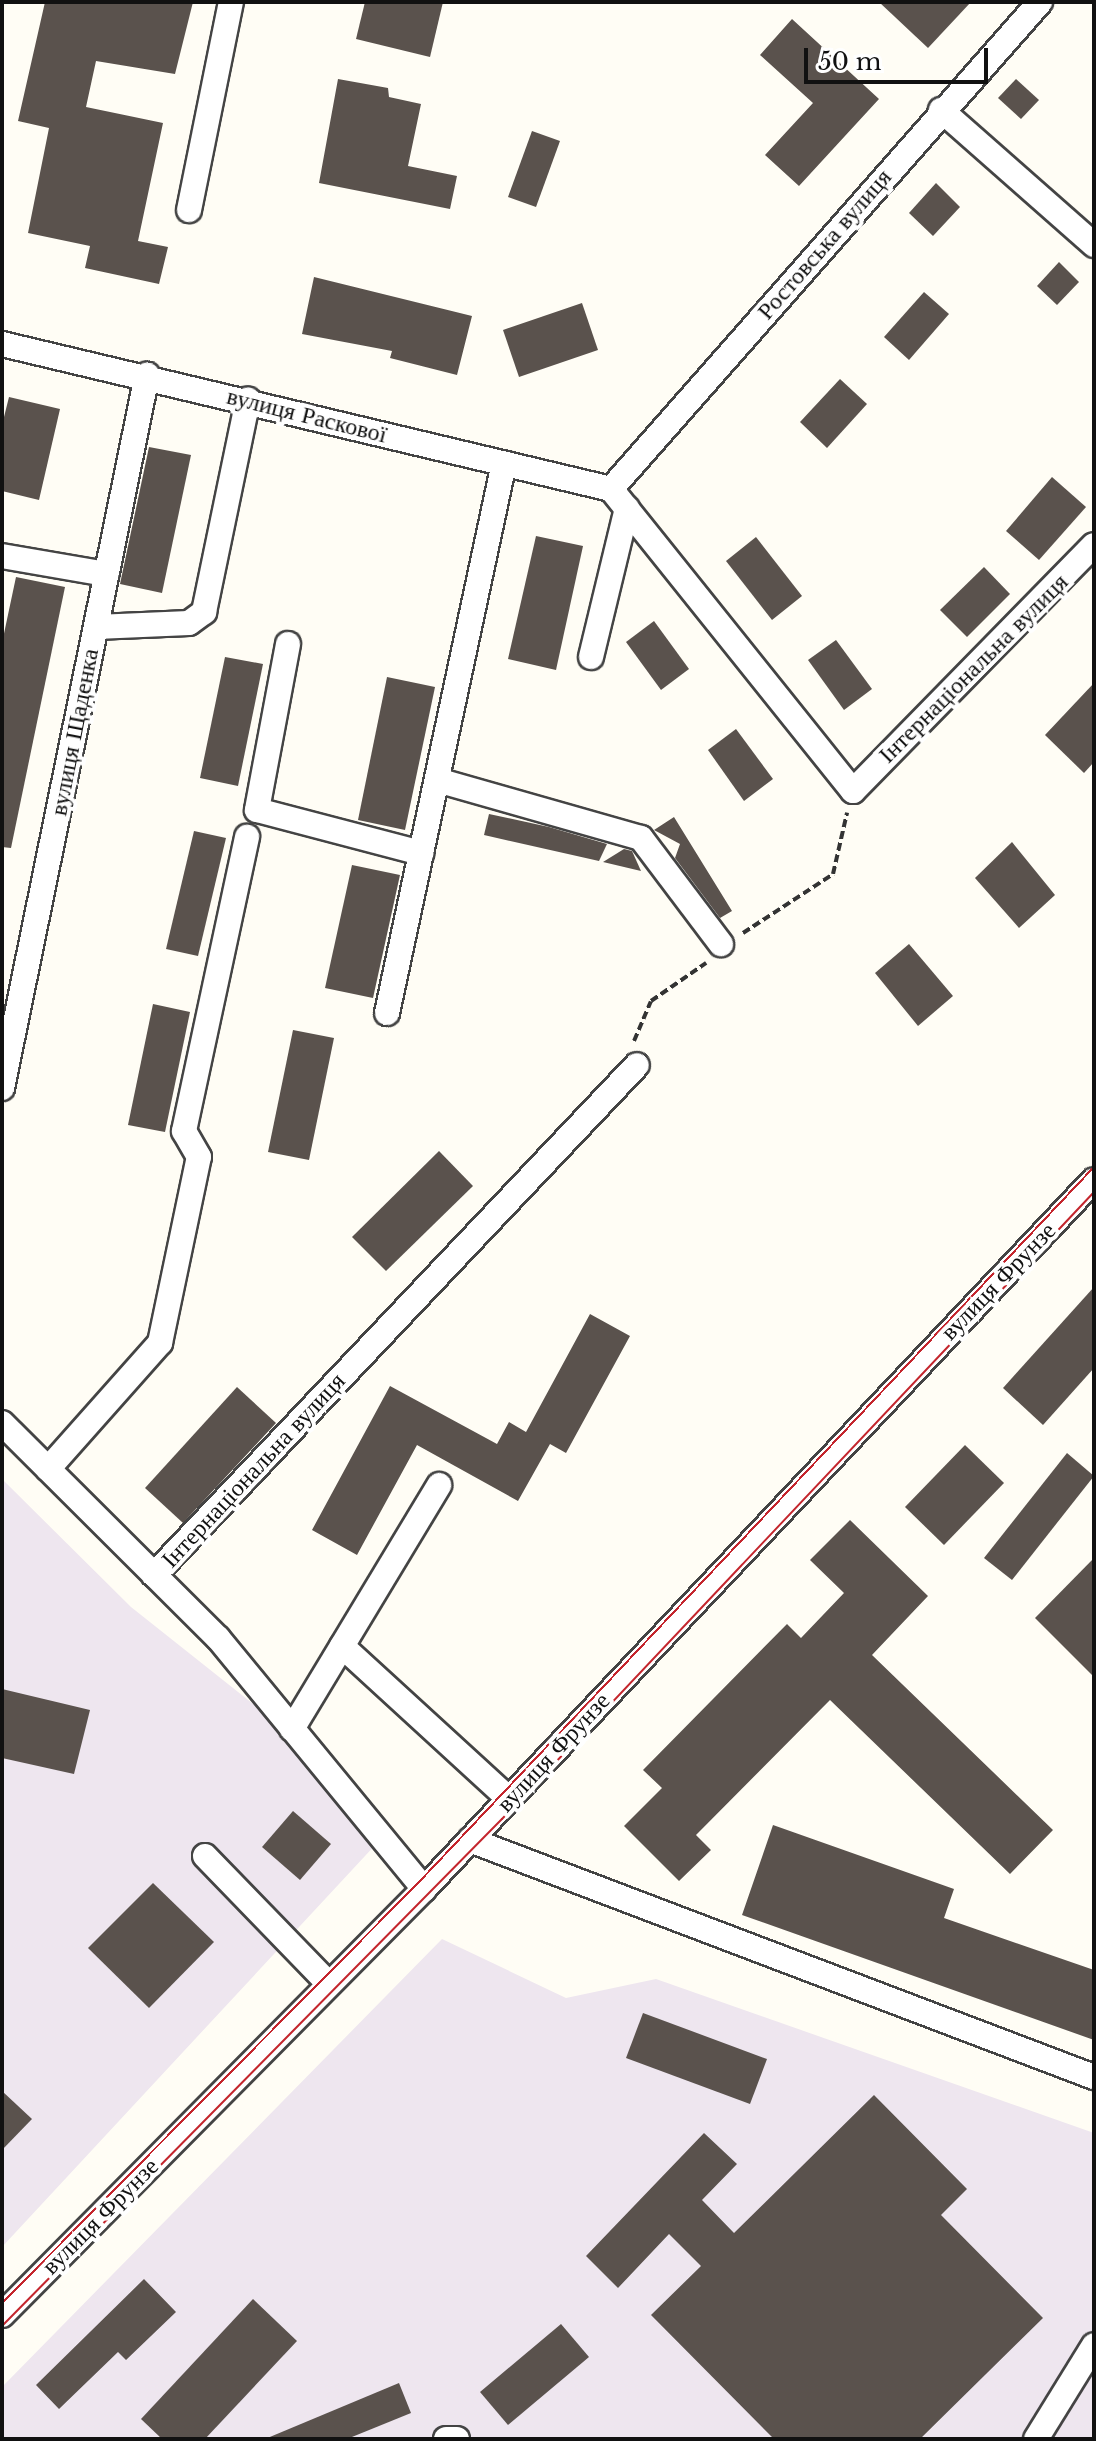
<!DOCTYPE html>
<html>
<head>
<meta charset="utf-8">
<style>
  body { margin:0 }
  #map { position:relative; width:1096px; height:2441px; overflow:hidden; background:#fffdf5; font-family:"Libre Baskerville",serif }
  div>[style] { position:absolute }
  .industrial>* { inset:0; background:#eee6ef }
  .building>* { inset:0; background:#5a524d }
  .path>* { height:4px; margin-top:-2px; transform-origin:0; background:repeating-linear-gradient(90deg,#333 0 8px,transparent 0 12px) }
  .roads { filter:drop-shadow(2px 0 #444) drop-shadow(-2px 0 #444) drop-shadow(0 2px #444) drop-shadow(0 -2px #444) }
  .minor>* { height:24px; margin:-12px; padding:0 12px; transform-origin:12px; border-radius:12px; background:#fff }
  .tram>* { height:2px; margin:-1px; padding:0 1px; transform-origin:1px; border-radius:1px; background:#c4262e }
  span { translate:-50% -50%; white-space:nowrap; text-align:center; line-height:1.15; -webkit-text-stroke:8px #fff; paint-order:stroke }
  .street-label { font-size:24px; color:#111 }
  .frame { position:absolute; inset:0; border:4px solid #111; pointer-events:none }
  .scale { position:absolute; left:804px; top:48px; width:184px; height:36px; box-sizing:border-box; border:4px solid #111; border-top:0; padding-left:10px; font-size:24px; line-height:28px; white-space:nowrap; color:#111; -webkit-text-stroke:6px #fff; paint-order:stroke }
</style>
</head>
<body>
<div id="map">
  <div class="industrial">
    <div style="clip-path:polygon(2px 1479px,131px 1607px,287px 1731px,378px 1842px,2px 2247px)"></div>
    <div style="clip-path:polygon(442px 1939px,566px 1998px,656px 1979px,1094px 2133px,1094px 2439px,2px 2439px,2px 2387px)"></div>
  </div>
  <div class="building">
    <div style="clip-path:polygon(45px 2px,193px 2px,175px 74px,96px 61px,86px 107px,163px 123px,138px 241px,168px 247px,159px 284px,85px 268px,90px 246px,28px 233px,49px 128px,18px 121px)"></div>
    <div style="clip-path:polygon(365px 2px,443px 2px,430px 57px,356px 39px)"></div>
    <div style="clip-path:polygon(879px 2px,971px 2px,928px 48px)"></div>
    <div style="clip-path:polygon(792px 19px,879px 99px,799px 186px,765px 155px,813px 103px,760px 55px)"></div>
    <div style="clip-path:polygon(338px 79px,388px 88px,389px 97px,421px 104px,408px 166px,457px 176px,450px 209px,319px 183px)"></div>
    <div style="clip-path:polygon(1016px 79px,1039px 100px,1021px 119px,998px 98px)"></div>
    <div style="clip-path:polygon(532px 131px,560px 141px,536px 207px,508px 197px)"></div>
    <div style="clip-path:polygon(936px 183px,960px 207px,933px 236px,909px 213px)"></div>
    <div style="clip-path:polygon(1059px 262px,1079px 282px,1057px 305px,1037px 286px)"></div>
    <div style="clip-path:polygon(314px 277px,472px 316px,457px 375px,390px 358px,392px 351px,302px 334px)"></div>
    <div style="clip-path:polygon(924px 292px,949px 314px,909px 360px,884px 337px)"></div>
    <div style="clip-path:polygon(582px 303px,598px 350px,519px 377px,503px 330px)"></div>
    <div style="clip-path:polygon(840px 379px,867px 404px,827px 448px,800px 422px)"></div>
    <div style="clip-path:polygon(9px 397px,60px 409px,39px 500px,2px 491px,2px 425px)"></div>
    <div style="clip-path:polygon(149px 447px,191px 455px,162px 593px,120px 584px)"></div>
    <div style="clip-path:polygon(1052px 477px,1086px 507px,1039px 560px,1006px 531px)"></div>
    <div style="clip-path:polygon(536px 536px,583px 546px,556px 670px,508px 659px)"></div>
    <div style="clip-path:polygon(756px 537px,802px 596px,772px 620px,726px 561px)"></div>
    <div style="clip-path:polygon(984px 567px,1010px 594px,967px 637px,940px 610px)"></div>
    <div style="clip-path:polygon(16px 577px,65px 587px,11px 848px,2px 847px,2px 643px)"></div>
    <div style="clip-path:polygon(654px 621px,689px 669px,661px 690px,626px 642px)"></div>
    <div style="clip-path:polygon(836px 640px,872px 689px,844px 710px,808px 660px)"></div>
    <div style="clip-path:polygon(225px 657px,263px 664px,238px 786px,200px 778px)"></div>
    <div style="clip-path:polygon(387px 677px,435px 687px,405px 830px,358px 820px)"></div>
    <div style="clip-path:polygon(1094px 683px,1094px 762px,1084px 773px,1045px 735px)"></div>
    <div style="clip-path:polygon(736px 729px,773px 779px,744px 801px,708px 750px)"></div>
    <div style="clip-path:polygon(489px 814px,549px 827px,607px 844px,599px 861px,484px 835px)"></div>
    <div style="clip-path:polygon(674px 817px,732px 911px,720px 918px,675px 858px,680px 844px,654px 830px)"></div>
    <div style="clip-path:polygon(194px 831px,226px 838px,198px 956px,166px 949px)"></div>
    <div style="clip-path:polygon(1012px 842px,1055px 895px,1019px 928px,975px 878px)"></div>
    <div style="clip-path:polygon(624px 849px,632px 851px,641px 871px,603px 862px)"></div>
    <div style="clip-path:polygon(352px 865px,400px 875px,373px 998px,325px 988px)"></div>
    <div style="clip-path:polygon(909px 944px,953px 996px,918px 1026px,875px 973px)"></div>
    <div style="clip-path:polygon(153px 1004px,190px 1012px,165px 1132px,128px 1125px)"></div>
    <div style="clip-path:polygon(293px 1030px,334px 1038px,309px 1160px,268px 1152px)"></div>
    <div style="clip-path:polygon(439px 1151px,473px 1186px,386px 1271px,352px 1237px)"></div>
    <div style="clip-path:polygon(1094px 1287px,1094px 1368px,1043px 1425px,1003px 1388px)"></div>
    <div style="clip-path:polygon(590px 1314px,630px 1336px,566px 1453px,550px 1444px,518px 1501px,417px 1445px,357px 1555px,312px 1530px,390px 1386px,497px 1444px,509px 1422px,526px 1432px)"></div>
    <div style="clip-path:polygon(237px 1387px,276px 1423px,183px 1523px,145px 1488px)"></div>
    <div style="clip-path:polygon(965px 1445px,1004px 1483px,944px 1545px,905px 1507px)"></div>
    <div style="clip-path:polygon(1067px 1453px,1094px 1476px,1012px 1580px,984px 1558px)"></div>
    <div style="clip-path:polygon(850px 1520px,928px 1596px,872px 1655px,1053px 1830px,1010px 1874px,830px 1700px,696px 1835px,711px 1850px,679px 1881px,624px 1826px,662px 1788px,643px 1770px,787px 1624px,801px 1638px,844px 1593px,810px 1560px)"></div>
    <div style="clip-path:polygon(1094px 1558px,1094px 1677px,1035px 1618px)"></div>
    <div style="clip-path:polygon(2px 1689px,90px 1710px,74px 1774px,2px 1758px)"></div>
    <div style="clip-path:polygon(293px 1811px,331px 1844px,300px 1880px,262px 1847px)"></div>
    <div style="clip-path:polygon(773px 1825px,954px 1889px,944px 1918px,1094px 1970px,1094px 2040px,742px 1915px)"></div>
    <div style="clip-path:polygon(153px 1883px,214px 1942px,149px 2008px,88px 1948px)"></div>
    <div style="clip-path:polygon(643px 2013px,767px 2059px,750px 2104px,626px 2058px)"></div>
    <div style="clip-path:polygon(2px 2091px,32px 2119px,2px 2150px)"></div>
    <div style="clip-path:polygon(874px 2095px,967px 2189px,941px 2215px,1043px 2318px,920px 2439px,774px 2439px,651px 2315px,701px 2266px,669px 2234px,618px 2288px,586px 2256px,704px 2133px,737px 2164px,702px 2200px,734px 2233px)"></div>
    <div style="clip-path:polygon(144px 2279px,176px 2312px,126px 2360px,118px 2352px,59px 2409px,36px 2385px)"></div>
    <div style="clip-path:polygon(253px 2299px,297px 2341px,205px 2439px,162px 2439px,141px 2419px)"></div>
    <div style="clip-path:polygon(561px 2324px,589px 2357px,508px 2425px,480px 2392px)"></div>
    <div style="clip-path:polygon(399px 2383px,411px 2413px,347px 2439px,265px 2439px)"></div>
  </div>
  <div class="path">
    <div style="left:743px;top:933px;width:108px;rotate:-33.2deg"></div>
    <div style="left:833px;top:874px;width:63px;rotate:-77.1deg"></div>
    <div style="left:634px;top:1041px;width:43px;rotate:-67deg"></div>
    <div style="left:651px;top:1001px;width:67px;rotate:-34.6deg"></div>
  </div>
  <div class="roads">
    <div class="minor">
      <div style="left:941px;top:110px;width:204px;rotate:41.4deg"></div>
      <div style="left:189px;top:210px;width:212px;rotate:-78.6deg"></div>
      <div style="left:2px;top:344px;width:626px;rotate:13.39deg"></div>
      <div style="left:611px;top:489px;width:387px;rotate:51.3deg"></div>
      <div style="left:853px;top:791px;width:344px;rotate:-45.6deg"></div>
      <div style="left:611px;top:489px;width:649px;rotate:-48.62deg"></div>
      <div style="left:2px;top:556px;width:106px;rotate:9.8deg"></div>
      <div style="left:96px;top:627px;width:93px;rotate:-2.5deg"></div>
      <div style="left:189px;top:623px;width:19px;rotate:-36deg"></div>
      <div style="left:204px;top:612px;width:217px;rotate:-78.3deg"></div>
      <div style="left:288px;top:644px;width:169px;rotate:100.6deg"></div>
      <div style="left:257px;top:810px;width:170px;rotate:14.7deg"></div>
      <div style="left:591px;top:657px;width:153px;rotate:-76.4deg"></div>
      <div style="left:437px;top:780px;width:212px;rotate:15.9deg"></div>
      <div style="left:641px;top:838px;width:133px;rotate:53deg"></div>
      <div style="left:387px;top:1013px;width:562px;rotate:-77.99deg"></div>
      <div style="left:2px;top:1088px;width:728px;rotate:-78.5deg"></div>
      <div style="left:2px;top:1423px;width:305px;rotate:44.9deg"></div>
      <div style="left:218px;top:1638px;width:325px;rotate:50.6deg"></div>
      <div style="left:48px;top:1469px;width:169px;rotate:-48.4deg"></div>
      <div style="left:160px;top:1343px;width:190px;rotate:-78.2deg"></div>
      <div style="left:199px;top:1157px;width:30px;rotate:-120deg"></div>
      <div style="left:184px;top:1131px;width:301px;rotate:-77.9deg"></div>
      <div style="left:154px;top:1575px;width:702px;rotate:-46.56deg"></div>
      <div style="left:342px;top:1646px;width:226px;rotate:42.5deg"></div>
      <div style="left:292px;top:1729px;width:285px;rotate:-58.9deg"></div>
      <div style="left:470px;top:1840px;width:667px;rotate:20.8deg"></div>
      <div style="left:205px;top:1856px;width:178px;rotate:45.9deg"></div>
      <div style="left:2px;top:2315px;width:600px;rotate:-45.27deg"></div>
      <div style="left:424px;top:1889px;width:975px;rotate:-46.62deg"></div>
      <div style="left:446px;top:2439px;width:11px"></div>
      <div style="left:1036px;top:2439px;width:110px;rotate:-58.3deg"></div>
    </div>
  </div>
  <div class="tram">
    <div style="left:2px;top:2303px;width:593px;rotate:-45.27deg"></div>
    <div style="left:419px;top:1882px;width:983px;rotate:-46.65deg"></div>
    <div style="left:2px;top:2326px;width:712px;rotate:-45.4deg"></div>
    <div style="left:502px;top:1819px;width:862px;rotate:-46.64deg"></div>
  </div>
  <div class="street-label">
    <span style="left:824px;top:244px;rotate:-49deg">Ростовська вулиця</span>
    <span style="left:307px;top:415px;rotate:14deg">вулиця Раскової</span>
    <span style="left:973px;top:668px;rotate:-45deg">Інтернаціональна вулиця</span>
    <span style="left:74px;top:732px;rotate:-79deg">вулиця Щаденка</span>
    <span style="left:998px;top:1281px;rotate:-46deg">вулиця Фрунзе</span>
    <span style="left:253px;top:1470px;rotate:-47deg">Інтернаціональна вулиця</span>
    <span style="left:553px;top:1752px;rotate:-47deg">вулиця Фрунзе</span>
    <span style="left:100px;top:2216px;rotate:-45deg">вулиця Фрунзе</span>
  </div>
  <div class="frame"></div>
  <div class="scale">50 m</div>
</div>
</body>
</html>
